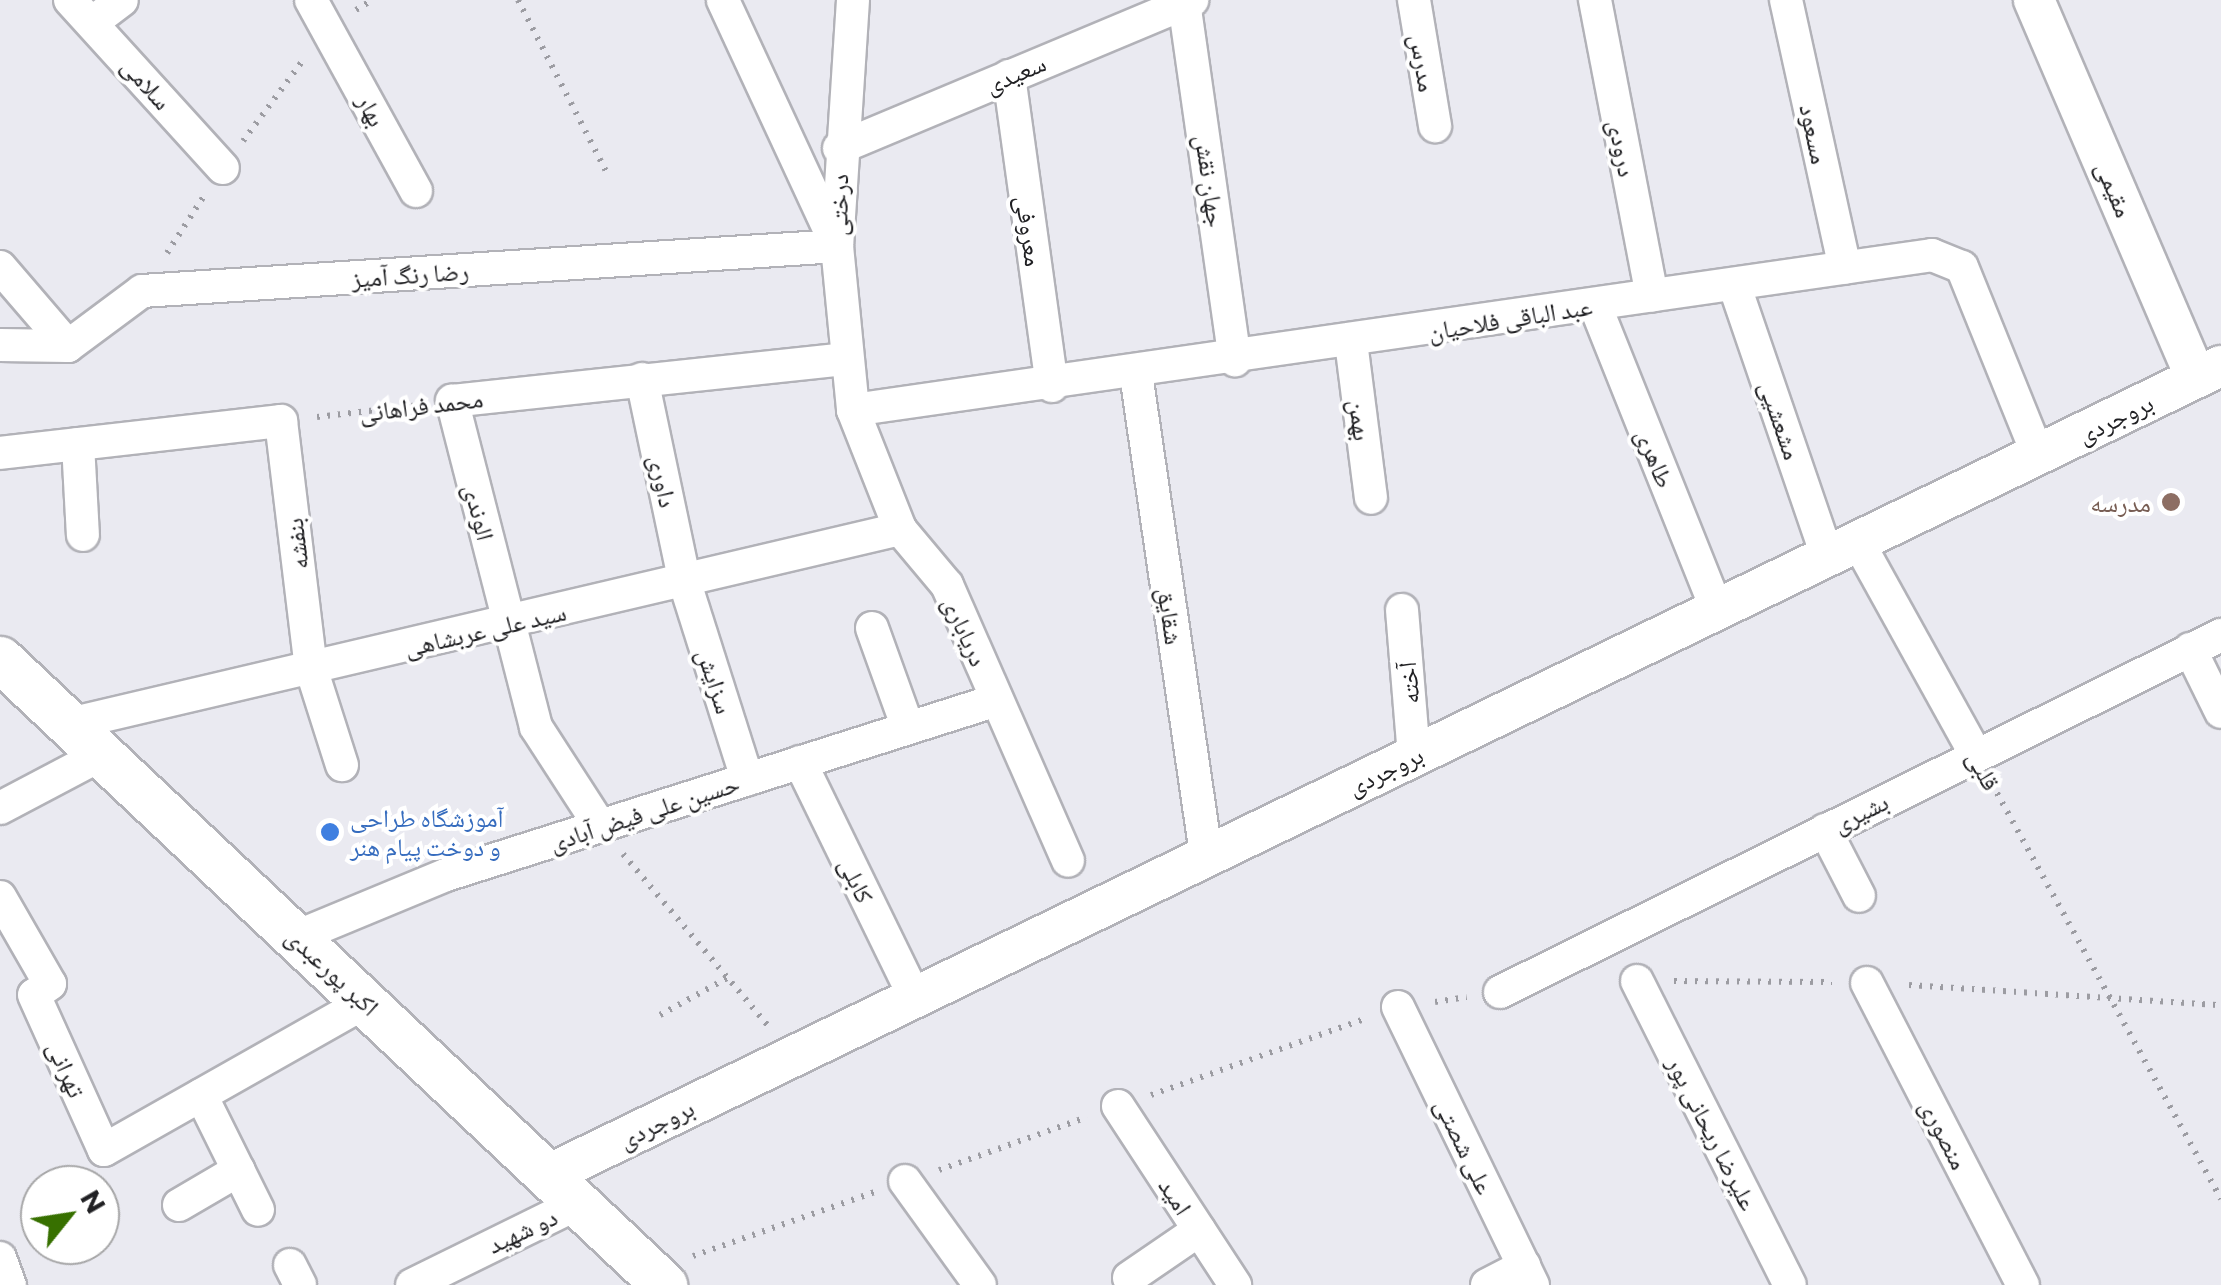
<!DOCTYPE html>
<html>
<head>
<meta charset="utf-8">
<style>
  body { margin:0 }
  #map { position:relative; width:2221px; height:1285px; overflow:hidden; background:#eaeaf1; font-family:Commissioner,"Noto Naskh Arabic",sans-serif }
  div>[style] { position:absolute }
  .path>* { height:6px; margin-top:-3px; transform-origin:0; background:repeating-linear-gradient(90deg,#9c9ca2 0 2.5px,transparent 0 10.5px) }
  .roads { filter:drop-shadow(2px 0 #b2b2b8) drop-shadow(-2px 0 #b2b2b8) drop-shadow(0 2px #b2b2b8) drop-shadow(0 -2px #b2b2b8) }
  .minor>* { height:32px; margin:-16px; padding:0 16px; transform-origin:16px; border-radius:16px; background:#fff }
  .tertiary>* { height:40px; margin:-20px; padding:0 20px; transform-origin:20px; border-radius:20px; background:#fff }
  .secondary>* { height:45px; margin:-22.5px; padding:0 22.5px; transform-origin:22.5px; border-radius:22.5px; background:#fff }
  .dots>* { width:28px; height:28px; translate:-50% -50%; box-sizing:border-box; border:5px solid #fff; border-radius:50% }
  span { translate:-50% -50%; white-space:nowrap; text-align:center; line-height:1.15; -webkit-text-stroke:8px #fff; paint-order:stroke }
  .street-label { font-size:25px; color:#202023 }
  .education-label { font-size:25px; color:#785e54 }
  .right { translate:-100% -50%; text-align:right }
  .shop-label { font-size:25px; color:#366cbe }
  .left { translate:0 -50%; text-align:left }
  .north { position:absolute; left:20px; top:1165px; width:100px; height:100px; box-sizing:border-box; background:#fff; border:2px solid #a6a6a7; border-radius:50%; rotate:60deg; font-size:28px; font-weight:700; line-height:40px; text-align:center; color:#202023 }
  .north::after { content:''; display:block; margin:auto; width:35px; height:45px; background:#377000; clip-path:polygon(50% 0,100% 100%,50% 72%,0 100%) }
</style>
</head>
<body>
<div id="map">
  <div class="path">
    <div style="left:518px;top:0;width:195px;rotate:62.8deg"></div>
    <div style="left:356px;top:10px;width:19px;rotate:-32deg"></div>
    <div style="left:243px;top:141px;width:102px;rotate:-53.4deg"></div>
    <div style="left:167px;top:253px;width:68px;rotate:-57deg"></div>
    <div style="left:317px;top:417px;width:103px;rotate:-6.7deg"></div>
    <div style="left:1992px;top:784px;width:474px;rotate:61.1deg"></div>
    <div style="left:623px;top:854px;width:228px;rotate:49.8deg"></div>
    <div style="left:1674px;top:981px;width:158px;rotate:0.4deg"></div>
    <div style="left:1909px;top:985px;width:313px;rotate:3.7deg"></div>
    <div style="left:1435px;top:1002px;width:32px;rotate:-9deg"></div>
    <div style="left:660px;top:1015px;width:77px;rotate:-28.9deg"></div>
    <div style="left:1151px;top:1095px;width:227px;rotate:-19.6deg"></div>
    <div style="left:939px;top:1170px;width:157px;rotate:-19.7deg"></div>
    <div style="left:693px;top:1256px;width:193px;rotate:-19.4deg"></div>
  </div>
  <div class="roads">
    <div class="minor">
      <div style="left:70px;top:0;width:227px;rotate:47.7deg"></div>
      <div style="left:311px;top:0;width:218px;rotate:61.2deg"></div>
      <div style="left:853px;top:0;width:247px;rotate:93.7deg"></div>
      <div style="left:837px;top:246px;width:165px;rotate:84.4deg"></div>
      <div style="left:853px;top:410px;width:128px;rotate:68.4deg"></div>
      <div style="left:900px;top:529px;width:73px;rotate:50deg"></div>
      <div style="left:947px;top:585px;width:301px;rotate:66.3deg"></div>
      <div style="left:1414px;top:0;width:128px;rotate:80.5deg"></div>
      <div style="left:1595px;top:0;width:301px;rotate:79.1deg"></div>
      <div style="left:1786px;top:0;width:274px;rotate:77.6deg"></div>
      <div style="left:1184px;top:2px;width:362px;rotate:81.9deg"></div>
      <div style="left:93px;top:22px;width:36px;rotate:-37deg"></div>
      <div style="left:1009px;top:76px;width:313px;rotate:82.1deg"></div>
      <div style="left:839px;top:148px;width:383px;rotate:-22.7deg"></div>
      <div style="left:0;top:267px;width:104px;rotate:49.3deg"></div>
      <div style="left:1734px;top:284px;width:287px;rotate:71.1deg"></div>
      <div style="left:1595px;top:305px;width:328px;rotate:68.2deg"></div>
      <div style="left:1351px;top:342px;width:157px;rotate:82.7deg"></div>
      <div style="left:0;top:345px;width:68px;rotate:0.8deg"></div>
      <div style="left:68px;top:346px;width:92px;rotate:-36.6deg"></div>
      <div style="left:142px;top:291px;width:696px;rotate:-3.7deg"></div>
      <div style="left:837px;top:246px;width:271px;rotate:-114.9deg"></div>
      <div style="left:1136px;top:374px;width:489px;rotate:81.7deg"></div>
      <div style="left:642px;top:379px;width:208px;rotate:78.1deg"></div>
      <div style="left:685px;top:583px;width:206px;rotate:72.4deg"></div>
      <div style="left:853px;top:410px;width:1090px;rotate:-8.17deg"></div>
      <div style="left:1932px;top:255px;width:32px;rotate:22deg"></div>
      <div style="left:1962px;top:267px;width:203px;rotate:68deg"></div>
      <div style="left:78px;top:444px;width:91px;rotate:86.9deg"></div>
      <div style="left:0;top:453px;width:283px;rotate:-6.5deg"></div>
      <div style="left:281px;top:421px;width:249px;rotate:83.1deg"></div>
      <div style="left:311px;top:668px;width:102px;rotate:72.3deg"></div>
      <div style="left:1858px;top:542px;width:244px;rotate:61deg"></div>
      <div style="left:1402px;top:610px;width:146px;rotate:85.3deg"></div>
      <div style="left:872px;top:628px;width:106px;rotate:70.2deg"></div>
      <div style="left:2190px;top:649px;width:70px;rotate:63.8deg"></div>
      <div style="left:69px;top:724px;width:854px;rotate:-13.21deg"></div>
      <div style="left:800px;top:762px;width:263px;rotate:64deg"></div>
      <div style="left:0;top:808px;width:120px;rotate:-27.8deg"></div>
      <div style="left:600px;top:826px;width:118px;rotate:-122.9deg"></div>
      <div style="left:536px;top:727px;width:337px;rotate:-104.4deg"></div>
      <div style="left:452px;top:401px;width:393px;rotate:-6.1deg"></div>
      <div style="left:1825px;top:830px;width:74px;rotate:62.7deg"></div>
      <div style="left:0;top:897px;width:100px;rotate:60.1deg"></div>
      <div style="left:50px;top:984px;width:19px;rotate:145deg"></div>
      <div style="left:34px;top:995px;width:170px;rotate:65.7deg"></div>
      <div style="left:104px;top:1150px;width:301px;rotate:-29.5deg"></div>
      <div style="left:296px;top:937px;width:162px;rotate:-22.5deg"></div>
      <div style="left:446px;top:875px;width:578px;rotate:-17.62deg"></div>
      <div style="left:1637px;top:981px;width:340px;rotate:63.3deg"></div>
      <div style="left:1867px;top:983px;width:340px;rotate:62.7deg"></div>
      <div style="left:1500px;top:992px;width:805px;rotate:-26.34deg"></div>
      <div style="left:1398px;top:1007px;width:309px;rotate:64.1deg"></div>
      <div style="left:201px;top:1095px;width:128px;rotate:63.6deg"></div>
      <div style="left:1118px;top:1106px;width:214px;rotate:56.8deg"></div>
      <div style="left:905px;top:1181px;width:128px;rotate:54.2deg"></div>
      <div style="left:179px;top:1205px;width:69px;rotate:-30.3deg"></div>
      <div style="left:0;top:1258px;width:29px;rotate:70deg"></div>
      <div style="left:290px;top:1265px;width:22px;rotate:63deg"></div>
      <div style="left:1129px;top:1278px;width:85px;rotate:-34.4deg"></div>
      <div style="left:412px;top:1285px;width:186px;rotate:-26.2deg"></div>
      <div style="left:1487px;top:1285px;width:42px;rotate:-27.2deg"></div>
    </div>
    <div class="tertiary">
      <div style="left:2034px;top:0;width:411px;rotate:66.8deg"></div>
      <div style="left:550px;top:1174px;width:1856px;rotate:-25.81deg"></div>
    </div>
    <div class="secondary">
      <div style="left:0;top:659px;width:913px;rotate:43.31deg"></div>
    </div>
  </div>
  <div class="dots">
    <div style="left:2171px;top:502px;background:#8d6e63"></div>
    <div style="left:330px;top:832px;background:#3f7fe0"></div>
  </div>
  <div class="street-label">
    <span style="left:1424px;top:63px;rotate:81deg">مدرس</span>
    <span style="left:1015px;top:73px;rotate:-23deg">سعیدی</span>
    <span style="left:147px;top:83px;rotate:48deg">سلامی</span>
    <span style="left:372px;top:110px;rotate:62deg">بهار</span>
    <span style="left:1815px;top:134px;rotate:78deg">مسعود</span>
    <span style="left:1623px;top:148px;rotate:79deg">درودی</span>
    <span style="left:1211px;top:181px;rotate:82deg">جهان نقش</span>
    <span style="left:2115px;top:189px;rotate:67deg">مقیمی</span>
    <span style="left:838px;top:205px;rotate:-89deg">درختی</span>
    <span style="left:1030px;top:231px;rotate:82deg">معروفی</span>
    <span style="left:410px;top:274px;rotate:-4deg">رضا رنگ آمیز</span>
    <span style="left:1510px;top:318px;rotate:-9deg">عبد الباقی فلاحیان</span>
    <span style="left:421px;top:405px;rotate:-7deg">محمد فراهانی</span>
    <span style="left:2115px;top:418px;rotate:-26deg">بروجردی</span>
    <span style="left:1361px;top:420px;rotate:83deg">بهمن</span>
    <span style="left:1781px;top:420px;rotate:71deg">مشعشیی</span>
    <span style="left:1656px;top:458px;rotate:68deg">طاهری</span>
    <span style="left:664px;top:481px;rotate:78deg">داوری</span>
    <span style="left:480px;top:512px;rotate:76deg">الوندی</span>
    <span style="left:296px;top:544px;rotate:-97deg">بنفشه</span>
    <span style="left:1171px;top:616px;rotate:82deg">شقایق</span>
    <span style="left:485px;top:629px;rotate:-13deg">سید علی عربشاهی</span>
    <span style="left:966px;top:631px;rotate:66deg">دریاباری</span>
    <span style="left:716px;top:681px;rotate:72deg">سزایش</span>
    <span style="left:1408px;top:683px;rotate:-95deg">آخته</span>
    <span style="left:1385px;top:770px;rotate:-26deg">بروجردی</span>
    <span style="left:1984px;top:770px;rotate:61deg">قلبی</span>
    <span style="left:644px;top:812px;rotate:-18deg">حسین علی فیض آبادی</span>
    <span style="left:1860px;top:812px;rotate:-26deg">بشیری</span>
    <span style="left:857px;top:880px;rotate:64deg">کابلی</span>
    <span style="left:333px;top:971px;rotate:43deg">اکبر پورعبدی</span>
    <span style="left:67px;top:1069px;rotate:66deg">تهرانی</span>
    <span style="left:656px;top:1123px;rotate:-26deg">بروجردی</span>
    <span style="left:1713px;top:1133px;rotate:63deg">علیرضا ریحانی پور</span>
    <span style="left:1945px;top:1134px;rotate:63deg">منصوری</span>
    <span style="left:1465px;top:1146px;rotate:64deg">علی شصتی</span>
    <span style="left:1176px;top:1196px;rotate:57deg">امید</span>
    <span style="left:522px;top:1230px;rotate:-25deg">دو شهید</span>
  </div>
  <div class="education-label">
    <span class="right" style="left:2151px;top:502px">مدرسه</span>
  </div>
  <div class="shop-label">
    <span class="left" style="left:350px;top:832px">آموزشگاه طراحی<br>و دوخت پیام هنر</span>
  </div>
  <div class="north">N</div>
</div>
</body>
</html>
